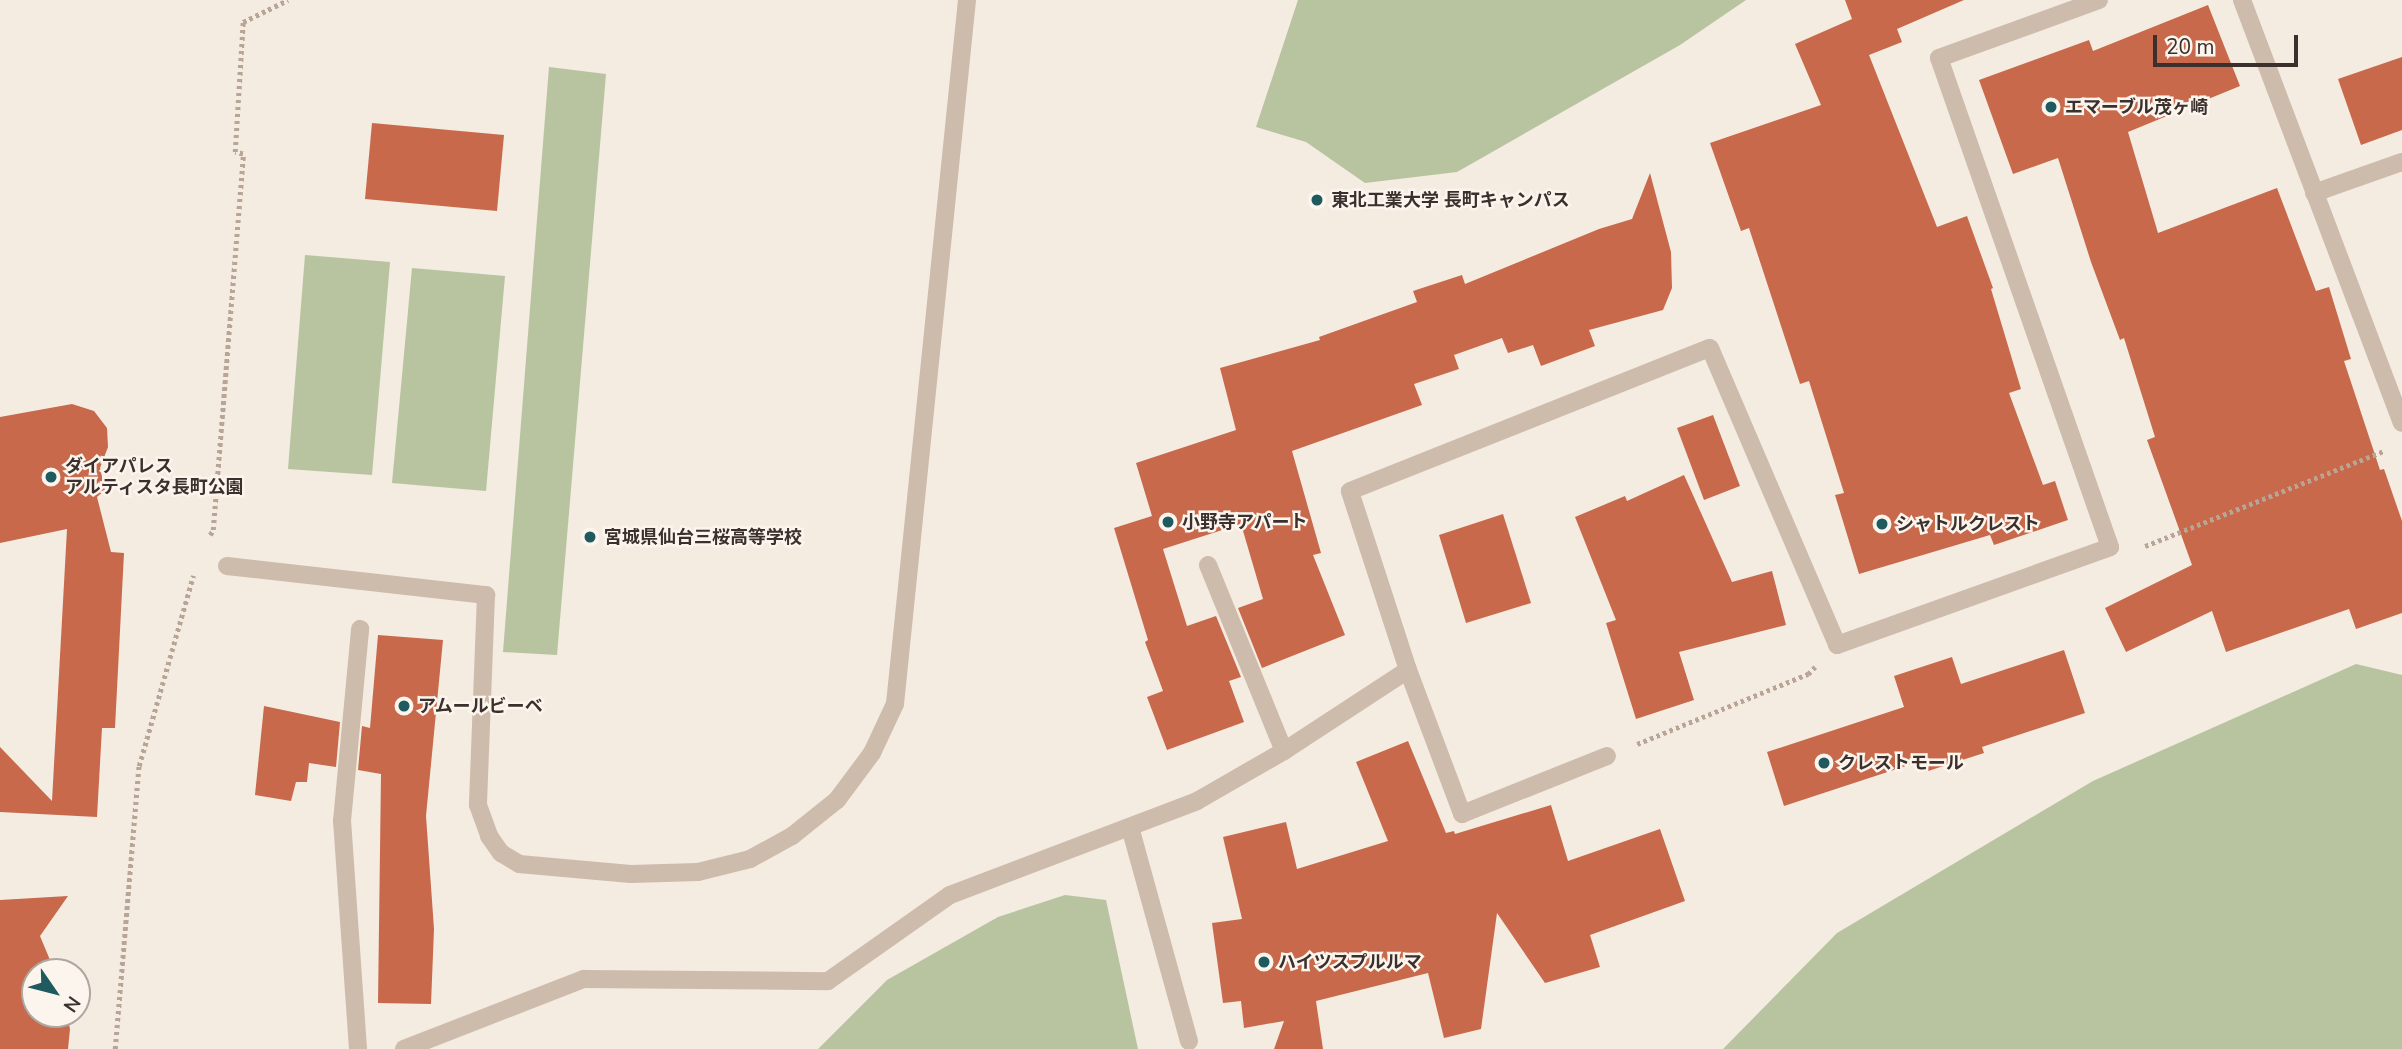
<!DOCTYPE html>
<html>
<head>
<meta charset="utf-8">
<style>
  body { margin:0 }
  #map { position:relative; width:2402px; height:1049px; overflow:hidden; background:#f4ebe1; font-family:"Nunito Sans","Noto Sans JP",sans-serif }
  div>[style] { position:absolute }
  .green>* { inset:0; background:#b8c4a0 }
  .building>* { inset:0; background:#c8694b }
  .path>* { height:4.5px; margin-top:-2.25px; transform-origin:0; background:repeating-linear-gradient(90deg,#b9a596 0 3.5px,transparent 0 7px) }
  .minor>* { height:18px; margin:-9px; padding:0 9px; transform-origin:9px; border-radius:9px; background:#cdbbac }
  .dots>* { width:19px; height:19px; translate:-50% -50%; box-sizing:border-box; border:4px solid #fbf5ee; border-radius:50% }
  span { translate:-50% -50%; white-space:nowrap; text-align:center; line-height:1.15; -webkit-text-stroke:5px #fbf5ee; paint-order:stroke }
  .poi-label { font-size:18px; color:#3b302b; font-weight:700 }
  .left { translate:0 -50%; text-align:left }
  .north { position:absolute; left:21px; top:958px; width:70px; height:70px; box-sizing:border-box; background:#fbf5ee; border:2px solid #aea6a0; border-radius:50%; rotate:125deg; font-size:19px; font-weight:700; line-height:28px; text-align:center; color:#3b302b }
  .north::after { content:''; display:block; margin:auto; width:24px; height:32px; background:#1f5a5e; clip-path:polygon(50% 0,100% 100%,50% 72%,0 100%) }
  .scale { position:absolute; left:2153px; top:35px; width:145px; height:32px; box-sizing:border-box; border:4px solid #3b302b; border-top:0; padding-left:9px; font-size:21px; line-height:24px; white-space:nowrap; color:#3b302b; -webkit-text-stroke:5px #fbf5ee; paint-order:stroke }
</style>
</head>
<body>
<div id="map">
  <div class="green">
    <div style="clip-path:polygon(1298px 0,1746px 0,1680px 45px,1457px 172px,1365px 183px,1306px 142px,1256px 127px)"></div>
    <div style="clip-path:polygon(549px 67px,606px 74px,557px 655px,503px 652px)"></div>
    <div style="clip-path:polygon(305px 255px,390px 262px,372px 475px,288px 469px)"></div>
    <div style="clip-path:polygon(412px 268px,505px 276px,486px 491px,392px 483px)"></div>
    <div style="clip-path:polygon(2356px 664px,2402px 675px,2402px 1049px,1723px 1049px,1837px 933px,2093px 781px)"></div>
    <div style="clip-path:polygon(1065px 895px,1106px 900px,1138px 1049px,818px 1049px,887px 980px,998px 917px)"></div>
  </div>
  <div class="building">
    <div style="clip-path:polygon(1845px 0,1964px 0,1897px 29px,1902px 42px,1869px 55px,1937px 227px,1967px 216px,1993px 288px,1991px 289px,2021px 389px,2009px 393px,2043px 485px,2055px 481px,2068px 520px,1994px 545px,1990px 535px,1859px 574px,1835px 495px,1844px 493px,1809px 381px,1800px 384px,1749px 228px,1741px 231px,1710px 143px,1821px 105px,1795px 44px,1852px 19px)"></div>
    <div style="clip-path:polygon(2208px 5px,2240px 86px,2128px 132px,2158px 233px,2277px 188px,2316px 291px,2329px 287px,2351px 359px,2344px 361px,2380px 470px,2384px 469px,2402px 521px,2402px 613px,2356px 629px,2349px 609px,2226px 652px,2212px 611px,2126px 652px,2105px 608px,2192px 565px,2147px 440px,2155px 437px,2124px 338px,2120px 340px,2091px 262px,2058px 158px,2013px 174px,1979px 80px,2089px 40px,2093px 51px)"></div>
    <div style="clip-path:polygon(2402px 57px,2402px 130px,2361px 145px,2338px 79px)"></div>
    <div style="clip-path:polygon(372px 123px,504px 135px,497px 211px,365px 199px)"></div>
    <div style="clip-path:polygon(1650px 173px,1671px 252px,1672px 288px,1663px 310px,1589px 330px,1595px 346px,1541px 366px,1533px 345px,1508px 353px,1502px 338px,1454px 355px,1459px 369px,1414px 384px,1422px 405px,1292px 451px,1321px 553px,1313px 555px,1345px 635px,1262px 668px,1238px 608px,1263px 599px,1241px 524px,1163px 549px,1187px 626px,1216px 616px,1241px 677px,1229px 681px,1244px 722px,1167px 750px,1147px 697px,1163px 691px,1145px 642px,1148px 640px,1114px 528px,1152px 516px,1136px 463px,1236px 430px,1220px 368px,1320px 340px,1319px 337px,1417px 302px,1413px 291px,1462px 275px,1465px 284px,1599px 229px,1632px 219px)"></div>
    <div style="clip-path:polygon(72px 404px,94px 411px,107px 428px,108px 447px,100px 468px,105px 490px,97px 497px,111px 552px,124px 553px,115px 728px,102px 728px,97px 817px,0 812px,0 747px,52px 801px,67px 529px,0 543px,0 417px)"></div>
    <div style="clip-path:polygon(1713px 415px,1740px 486px,1704px 500px,1677px 428px)"></div>
    <div style="clip-path:polygon(1684px 475px,1732px 582px,1772px 571px,1786px 625px,1679px 652px,1694px 700px,1636px 719px,1606px 623px,1616px 620px,1575px 517px,1625px 496px,1627px 501px)"></div>
    <div style="clip-path:polygon(1503px 514px,1531px 603px,1466px 623px,1439px 535px)"></div>
    <div style="clip-path:polygon(378px 635px,443px 640px,426px 816px,434px 929px,431px 1004px,378px 1003px,381px 774px,358px 770px,362px 726px,370px 728px)"></div>
    <div style="clip-path:polygon(2064px 650px,2085px 713px,1982px 747px,1984px 753px,1925px 772px,1921px 761px,1784px 806px,1767px 752px,1904px 707px,1894px 676px,1952px 657px,1961px 684px)"></div>
    <div style="clip-path:polygon(264px 706px,340px 722px,336px 767px,309px 763px,307px 782px,296px 782px,291px 801px,255px 795px)"></div>
    <div style="clip-path:polygon(1408px 741px,1446px 833px,1454px 831px,1455px 834px,1551px 805px,1568px 861px,1660px 829px,1685px 901px,1590px 935px,1600px 967px,1545px 983px,1497px 913px,1481px 1029px,1444px 1038px,1428px 973px,1316px 1001px,1323px 1049px,1274px 1049px,1284px 1021px,1244px 1028px,1241px 1001px,1223px 1003px,1212px 923px,1242px 919px,1223px 837px,1286px 822px,1297px 869px,1388px 841px,1356px 762px)"></div>
    <div style="clip-path:polygon(68px 896px,40px 936px,55px 972px,35px 972px,35px 1014px,67px 1014px,70px 1029px,68px 1049px,0 1049px,0 900px)"></div>
  </div>
  <div class="path">
    <div style="left:210px;top:535px;width:6px;rotate:-59deg"></div>
    <div style="left:213px;top:530px;width:377px;rotate:-85.4deg"></div>
    <div style="left:243px;top:154px;width:8px;rotate:-166deg"></div>
    <div style="left:235px;top:152px;width:130px;rotate:-86.5deg"></div>
    <div style="left:243px;top:22px;width:50px;rotate:-26.1deg"></div>
    <div style="left:2145px;top:546px;width:257px;rotate:-21.7deg"></div>
    <div style="left:1637px;top:744px;width:185px;rotate:-22.3deg"></div>
    <div style="left:1808px;top:674px;width:10px;rotate:-45deg"></div>
    <div style="left:115px;top:1049px;width:284px;rotate:-85.2deg"></div>
    <div style="left:139px;top:766px;width:198px;rotate:-74.1deg"></div>
  </div>
  <div class="minor">
    <div style="left:2242px;top:0;width:452px;rotate:69.3deg"></div>
    <div style="left:2314px;top:193px;width:93px;rotate:-19.4deg"></div>
    <div style="left:1208px;top:565px;width:201px;rotate:67.8deg"></div>
    <div style="left:227px;top:566px;width:261px;rotate:6.4deg"></div>
    <div style="left:486px;top:595px;width:210px;rotate:92.2deg"></div>
    <div style="left:478px;top:805px;width:33px;rotate:70deg"></div>
    <div style="left:489px;top:836px;width:21px;rotate:55deg"></div>
    <div style="left:501px;top:853px;width:21px;rotate:31deg"></div>
    <div style="left:519px;top:864px;width:112px;rotate:5.1deg"></div>
    <div style="left:631px;top:874px;width:67px;rotate:-1.7deg"></div>
    <div style="left:698px;top:872px;width:54px;rotate:-14deg"></div>
    <div style="left:750px;top:859px;width:48px;rotate:-28.7deg"></div>
    <div style="left:792px;top:836px;width:58px;rotate:-38.7deg"></div>
    <div style="left:837px;top:800px;width:59px;rotate:-53.3deg"></div>
    <div style="left:872px;top:753px;width:54px;rotate:-64.9deg"></div>
    <div style="left:895px;top:704px;width:708px;rotate:-84.16deg"></div>
    <div style="left:1408px;top:670px;width:154px;rotate:69.4deg"></div>
    <div style="left:1462px;top:814px;width:156px;rotate:-21.8deg"></div>
    <div style="left:1130px;top:827px;width:222px;rotate:74.6deg"></div>
    <div style="left:358px;top:1049px;width:229px;rotate:-94deg"></div>
    <div style="left:342px;top:821px;width:193px;rotate:-84.6deg"></div>
    <div style="left:404px;top:1049px;width:193px;rotate:-21.3deg"></div>
    <div style="left:584px;top:979px;width:244px;rotate:0.5deg"></div>
    <div style="left:828px;top:981px;width:149px;rotate:-35.2deg"></div>
    <div style="left:950px;top:895px;width:264px;rotate:-20.8deg"></div>
    <div style="left:1197px;top:801px;width:100px;rotate:-29.9deg"></div>
    <div style="left:1284px;top:751px;width:148px;rotate:-33.2deg"></div>
    <div style="left:1408px;top:670px;width:188px;rotate:-108deg"></div>
    <div style="left:1350px;top:491px;width:387px;rotate:-21.7deg"></div>
    <div style="left:1710px;top:348px;width:323px;rotate:66.8deg"></div>
    <div style="left:1837px;top:645px;width:290px;rotate:-19.7deg"></div>
    <div style="left:2110px;top:547px;width:518px;rotate:-109.27deg"></div>
    <div style="left:1939px;top:58px;width:170px;rotate:-19.9deg"></div>
  </div>
  <div class="dots">
    <div style="left:2051px;top:107px;background:#1f5a5e"></div>
    <div style="left:1317px;top:200px;background:#1f5a5e"></div>
    <div style="left:51px;top:477px;background:#1f5a5e"></div>
    <div style="left:1168px;top:522px;background:#1f5a5e"></div>
    <div style="left:1882px;top:524px;background:#1f5a5e"></div>
    <div style="left:590px;top:537px;background:#1f5a5e"></div>
    <div style="left:404px;top:706px;background:#1f5a5e"></div>
    <div style="left:1824px;top:763px;background:#1f5a5e"></div>
    <div style="left:1264px;top:962px;background:#1f5a5e"></div>
  </div>
  <div class="poi-label">
    <span class="left" style="left:2065px;top:107px">エマーブル茂ヶ崎</span>
    <span class="left" style="left:1331px;top:200px">東北工業大学 長町キャンパス</span>
    <span class="left" style="left:65px;top:477px">ダイアパレス<br>アルティスタ長町公園</span>
    <span class="left" style="left:1182px;top:522px">小野寺アパート</span>
    <span class="left" style="left:1896px;top:524px">シャトルクレスト</span>
    <span class="left" style="left:604px;top:537px">宮城県仙台三桜高等学校</span>
    <span class="left" style="left:418px;top:706px">アムールビーベ</span>
    <span class="left" style="left:1838px;top:763px">クレストモール</span>
    <span class="left" style="left:1278px;top:962px">ハイツスプルルマ</span>
  </div>
  <div class="north">N</div>
  <div class="scale">20 m</div>
</div>
</body>
</html>
